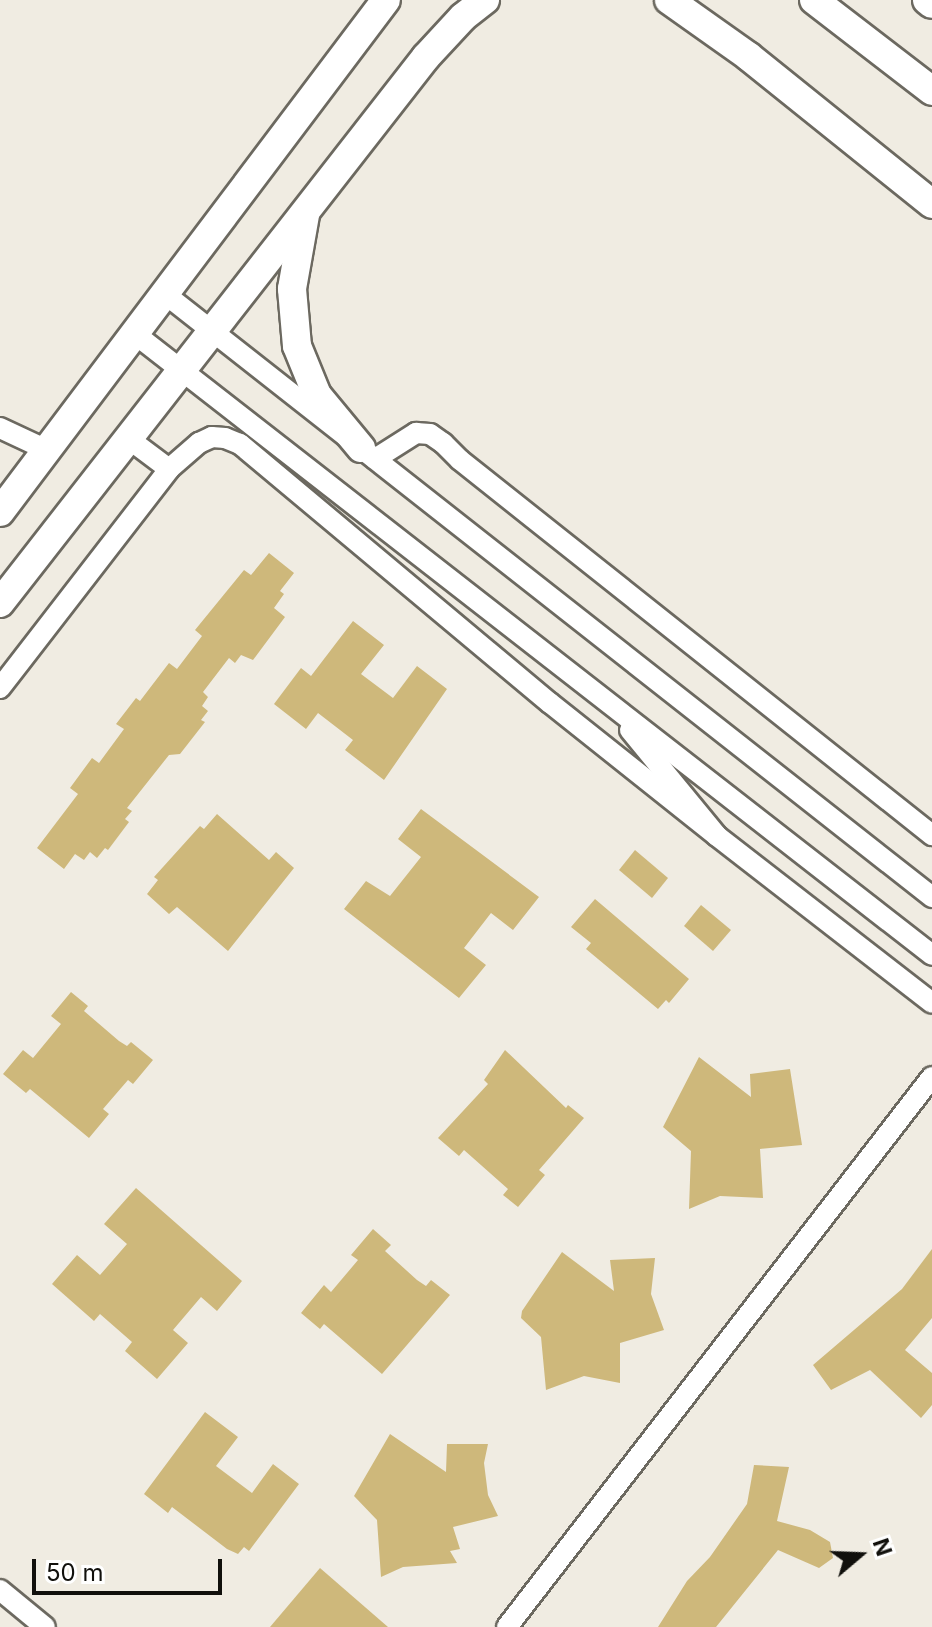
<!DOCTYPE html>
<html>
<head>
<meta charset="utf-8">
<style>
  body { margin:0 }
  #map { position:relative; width:932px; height:1627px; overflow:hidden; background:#f0ece2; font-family:Inter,sans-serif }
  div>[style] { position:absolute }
  .building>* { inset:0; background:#ceb87b }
  .roads { filter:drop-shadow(2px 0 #6c6960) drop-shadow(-2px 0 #6c6960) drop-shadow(0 2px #6c6960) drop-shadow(0 -2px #6c6960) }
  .street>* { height:20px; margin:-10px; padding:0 10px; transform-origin:10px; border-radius:10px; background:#fff }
  .secondary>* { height:28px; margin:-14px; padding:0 14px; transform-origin:14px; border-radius:14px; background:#fff }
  span { translate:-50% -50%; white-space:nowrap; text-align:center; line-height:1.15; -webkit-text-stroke:6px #fff; paint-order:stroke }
  .north { position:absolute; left:820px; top:1515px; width:80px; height:80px; -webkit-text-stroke:6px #fff; paint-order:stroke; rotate:71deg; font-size:22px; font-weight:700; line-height:32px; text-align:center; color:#11100c }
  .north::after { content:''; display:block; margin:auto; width:28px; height:36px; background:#11100c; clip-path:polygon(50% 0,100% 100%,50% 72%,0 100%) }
  .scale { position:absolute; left:32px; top:1559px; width:190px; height:36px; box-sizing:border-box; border:4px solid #11100c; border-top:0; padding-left:10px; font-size:24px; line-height:28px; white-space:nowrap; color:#11100c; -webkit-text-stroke:6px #fff; paint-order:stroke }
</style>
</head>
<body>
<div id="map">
  <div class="building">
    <div style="clip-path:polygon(269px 553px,294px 573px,280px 591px,284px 594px,274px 608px,285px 617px,253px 660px,241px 655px,235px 663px,229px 658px,203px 692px,208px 697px,202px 706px,208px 711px,201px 720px,205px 722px,180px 754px,169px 755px,127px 808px,132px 811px,125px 819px,129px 822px,108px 850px,105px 848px,97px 858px,90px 852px,84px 860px,75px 854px,64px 869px,37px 848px,78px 794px,70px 788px,92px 758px,99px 763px,124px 729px,116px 724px,136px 698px,140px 701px,169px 663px,177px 669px,202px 636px,195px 630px,244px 570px,251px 575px)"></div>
    <div style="clip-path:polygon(353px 621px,384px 645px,361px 674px,393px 698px,417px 666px,447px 689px,384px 780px,345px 750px,353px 740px,318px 713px,306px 729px,274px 704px,301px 668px,311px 676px)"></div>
    <div style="clip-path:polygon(421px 809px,539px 897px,513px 930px,491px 913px,464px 948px,486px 965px,459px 998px,344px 909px,366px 881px,390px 896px,421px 857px,398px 839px)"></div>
    <div style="clip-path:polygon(217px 814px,269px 860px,276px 852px,294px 868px,228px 951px,177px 907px,169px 914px,147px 894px,158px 880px,154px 877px,200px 826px,204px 829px)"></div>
    <div style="clip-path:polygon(635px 850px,668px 878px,652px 898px,619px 870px)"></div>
    <div style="clip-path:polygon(595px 899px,689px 979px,669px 1003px,666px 1000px,658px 1009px,586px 949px,591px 943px,571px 927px)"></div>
    <div style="clip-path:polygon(701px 905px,731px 930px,713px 951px,684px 926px)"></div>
    <div style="clip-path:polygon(71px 992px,88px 1006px,84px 1011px,119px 1041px,127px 1046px,131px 1042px,153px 1060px,133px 1084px,128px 1080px,103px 1109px,109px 1114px,89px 1138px,30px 1089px,26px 1093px,3px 1074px,23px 1050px,33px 1058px,61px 1024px,51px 1016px)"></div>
    <div style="clip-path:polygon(505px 1050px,566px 1108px,568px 1105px,584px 1118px,539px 1170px,545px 1175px,518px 1207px,503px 1195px,508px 1189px,464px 1150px,459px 1156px,438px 1138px,488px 1084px,484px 1080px)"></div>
    <div style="clip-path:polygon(699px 1057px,751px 1097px,750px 1074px,790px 1069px,802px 1145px,760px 1149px,763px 1198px,720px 1196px,689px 1209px,691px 1151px,663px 1127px)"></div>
    <div style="clip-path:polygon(136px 1188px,242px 1281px,217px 1311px,201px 1297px,173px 1330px,188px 1343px,157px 1379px,125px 1351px,132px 1342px,100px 1314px,94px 1321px,52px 1284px,77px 1255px,100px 1275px,127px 1244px,104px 1224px)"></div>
    <div style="clip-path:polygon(373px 1229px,391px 1245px,385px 1251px,417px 1280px,426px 1286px,431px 1280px,450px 1295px,382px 1374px,324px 1324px,320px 1329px,301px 1313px,324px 1285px,331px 1292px,358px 1260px,351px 1255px)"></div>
    <div style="clip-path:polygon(932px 1249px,932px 1318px,905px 1350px,932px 1373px,932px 1405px,921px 1418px,870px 1370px,831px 1390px,813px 1365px,902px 1289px)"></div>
    <div style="clip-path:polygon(562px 1252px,614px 1291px,610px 1260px,655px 1258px,651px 1294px,664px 1330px,620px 1343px,620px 1383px,584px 1376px,546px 1390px,541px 1337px,521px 1318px,522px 1311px)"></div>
    <div style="clip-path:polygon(205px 1412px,238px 1437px,216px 1466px,252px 1493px,273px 1464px,299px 1484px,249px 1551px,244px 1547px,238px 1554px,227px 1549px,172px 1507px,168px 1513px,144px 1494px)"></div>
    <div style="clip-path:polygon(390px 1434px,446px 1472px,447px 1444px,488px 1444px,484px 1463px,488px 1495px,498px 1516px,453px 1527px,460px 1549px,450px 1551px,457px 1563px,403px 1567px,381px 1577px,377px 1520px,354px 1496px)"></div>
    <div style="clip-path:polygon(754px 1465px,789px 1467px,777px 1521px,810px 1530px,830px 1542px,833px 1558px,819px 1568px,778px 1550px,716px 1627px,658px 1627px,687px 1581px,710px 1557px,747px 1504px)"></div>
    <div style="clip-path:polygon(320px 1568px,388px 1627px,270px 1627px)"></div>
  </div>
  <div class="roads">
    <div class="street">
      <div style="left:165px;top:294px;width:976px;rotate:38.17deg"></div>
      <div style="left:135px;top:334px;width:1010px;rotate:37.92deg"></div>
      <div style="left:0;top:428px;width:52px;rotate:25.1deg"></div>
      <div style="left:129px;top:439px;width:50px;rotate:36.9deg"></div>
      <div style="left:375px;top:459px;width:49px;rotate:-32.4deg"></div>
      <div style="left:416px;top:433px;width:14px;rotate:4deg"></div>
      <div style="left:430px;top:434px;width:16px;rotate:35deg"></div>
      <div style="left:443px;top:443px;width:24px;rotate:45deg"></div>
      <div style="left:460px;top:460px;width:603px;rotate:38.47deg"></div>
      <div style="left:0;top:688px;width:277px;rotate:-52.3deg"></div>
      <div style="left:169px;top:469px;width:40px;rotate:-41deg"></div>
      <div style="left:199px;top:443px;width:14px;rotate:-25deg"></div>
      <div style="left:212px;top:437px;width:13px;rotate:4deg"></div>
      <div style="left:225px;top:438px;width:16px;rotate:22deg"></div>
      <div style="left:240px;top:444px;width:404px;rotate:39.9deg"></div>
      <div style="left:550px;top:703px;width:213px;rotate:38.5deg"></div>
      <div style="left:630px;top:730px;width:137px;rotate:50.6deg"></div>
      <div style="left:717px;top:836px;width:272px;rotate:37.8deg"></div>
      <div style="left:0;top:1590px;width:58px;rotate:39.4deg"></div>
      <div style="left:507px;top:1627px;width:695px;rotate:-52.31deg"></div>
    </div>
    <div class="secondary">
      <div style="left:669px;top:0;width:97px;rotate:35.3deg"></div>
      <div style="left:748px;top:56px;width:236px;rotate:38.8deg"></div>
      <div style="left:814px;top:0;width:149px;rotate:37.6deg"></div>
      <div style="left:927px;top:0;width:6px;rotate:39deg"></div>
      <div style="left:305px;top:215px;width:75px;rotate:100deg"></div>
      <div style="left:292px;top:289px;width:57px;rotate:85deg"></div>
      <div style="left:297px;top:346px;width:53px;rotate:67.8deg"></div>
      <div style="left:317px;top:395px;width:69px;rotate:50.3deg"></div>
      <div style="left:0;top:512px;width:641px;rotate:-52.99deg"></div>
      <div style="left:0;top:603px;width:693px;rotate:-52.04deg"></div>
      <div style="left:426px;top:57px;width:54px;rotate:-47.2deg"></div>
      <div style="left:463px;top:17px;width:28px;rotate:-38deg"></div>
    </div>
  </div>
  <div class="north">N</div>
  <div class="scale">50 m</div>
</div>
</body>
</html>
